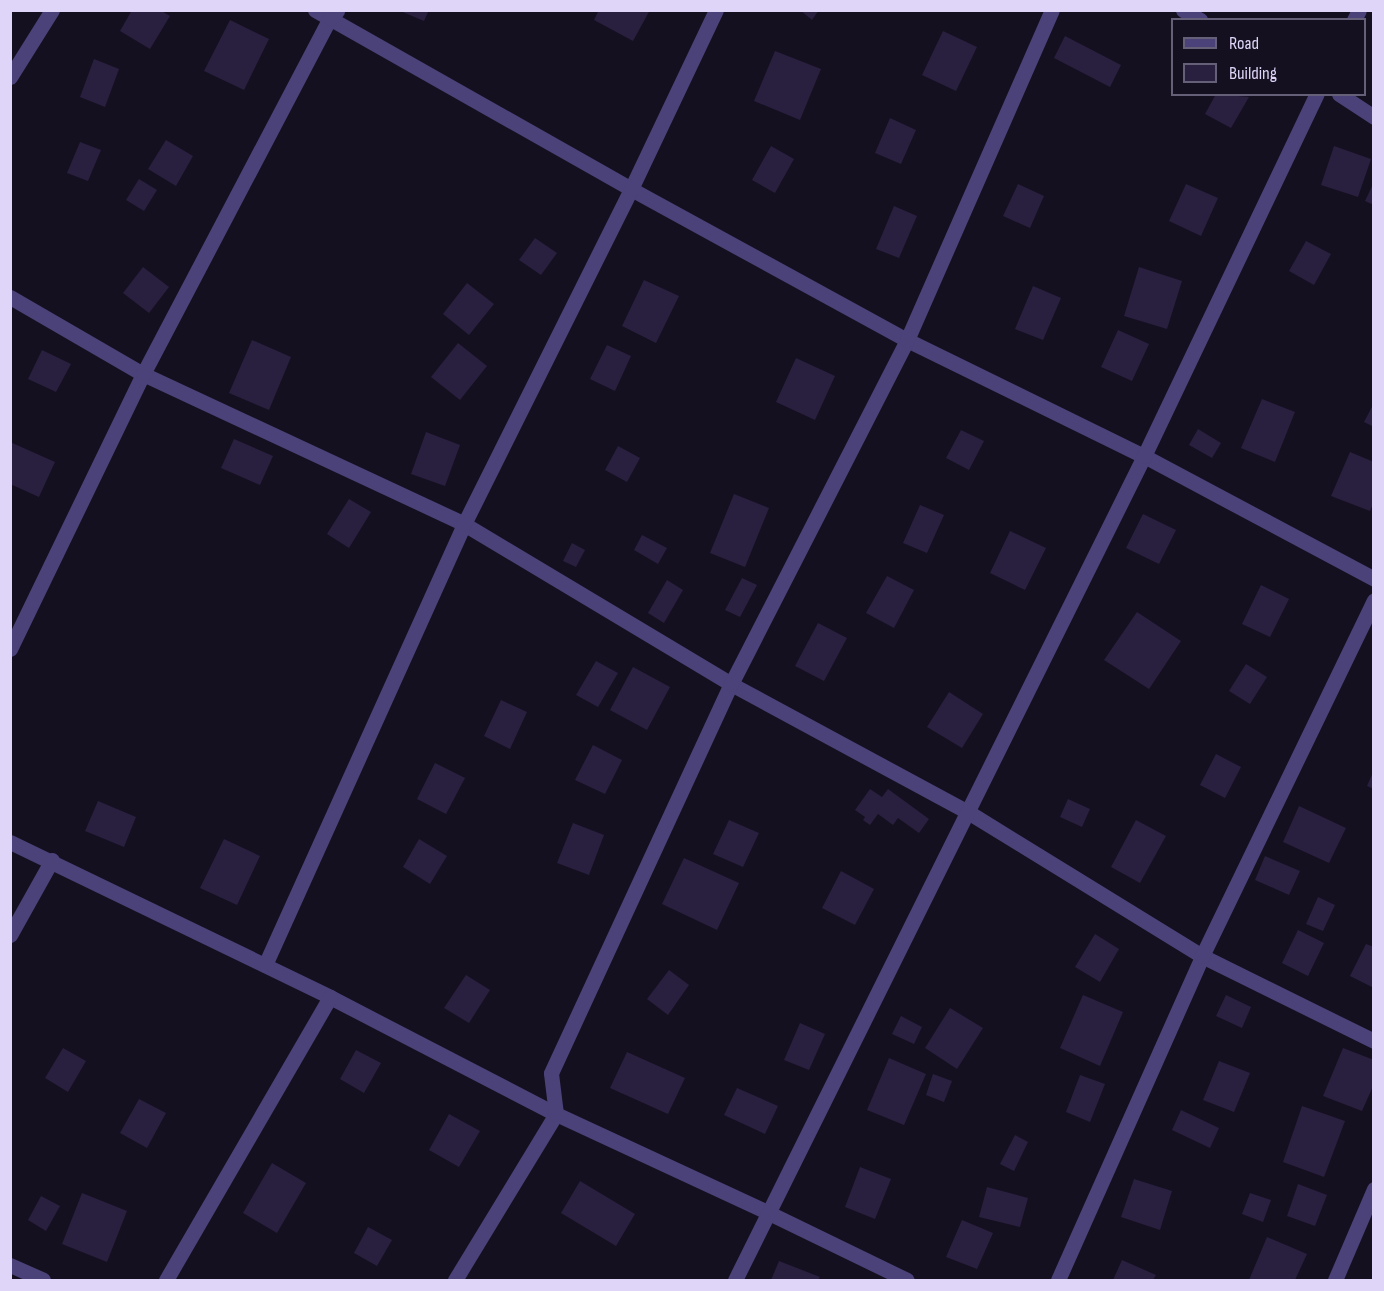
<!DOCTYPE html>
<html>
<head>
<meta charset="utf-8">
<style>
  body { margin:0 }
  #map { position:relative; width:1384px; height:1291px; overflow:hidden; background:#151020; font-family:"Sofia Sans Condensed",sans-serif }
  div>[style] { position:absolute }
  .building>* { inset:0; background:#291f3f }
  .minor>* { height:15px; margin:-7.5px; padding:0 7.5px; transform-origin:7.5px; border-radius:7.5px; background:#4b4279 }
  span { translate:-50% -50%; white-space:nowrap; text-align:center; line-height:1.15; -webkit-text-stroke:5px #151020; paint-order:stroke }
  .frame { position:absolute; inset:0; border:12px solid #ded5f9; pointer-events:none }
  .legend { position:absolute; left:1171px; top:18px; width:195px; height:78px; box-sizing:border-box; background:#151020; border:2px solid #655f77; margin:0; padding:8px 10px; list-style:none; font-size:18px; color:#ded5f9 }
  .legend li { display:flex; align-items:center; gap:12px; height:30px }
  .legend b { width:30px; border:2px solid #655f77 }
</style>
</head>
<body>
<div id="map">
  <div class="building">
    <div style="clip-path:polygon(132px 10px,160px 10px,170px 16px,150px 49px,120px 31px)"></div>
    <div style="clip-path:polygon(398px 10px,429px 10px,424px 21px)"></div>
    <div style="clip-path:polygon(599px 10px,650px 10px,633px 41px,594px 20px)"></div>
    <div style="clip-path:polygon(800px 10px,819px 10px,812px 20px)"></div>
    <div style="clip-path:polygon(230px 20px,269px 39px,244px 90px,204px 71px)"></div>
    <div style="clip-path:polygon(943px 31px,977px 47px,956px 91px,922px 75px)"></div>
    <div style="clip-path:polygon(1065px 36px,1121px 65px,1110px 87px,1054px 58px)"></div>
    <div style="clip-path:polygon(775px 51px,821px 69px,800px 120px,754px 101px)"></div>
    <div style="clip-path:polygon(94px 59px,119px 69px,105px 107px,80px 97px)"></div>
    <div style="clip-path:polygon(1216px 94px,1249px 97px,1231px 128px,1205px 114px)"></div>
    <div style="clip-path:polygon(890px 118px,916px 130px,901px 164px,875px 153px)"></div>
    <div style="clip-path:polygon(166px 140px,193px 156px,176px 186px,148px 169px)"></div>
    <div style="clip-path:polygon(80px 142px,101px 150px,88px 181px,67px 173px)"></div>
    <div style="clip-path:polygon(771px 146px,794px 159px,775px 193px,752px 180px)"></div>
    <div style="clip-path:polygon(1334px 146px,1371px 159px,1358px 197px,1321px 185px)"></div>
    <div style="clip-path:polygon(139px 179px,157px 190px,144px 211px,126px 200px)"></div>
    <div style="clip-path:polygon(1374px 182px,1374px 205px,1365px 201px)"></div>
    <div style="clip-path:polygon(1018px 184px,1044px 196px,1030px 228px,1003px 216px)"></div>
    <div style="clip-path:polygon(1186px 184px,1218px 198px,1201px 236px,1169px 221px)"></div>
    <div style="clip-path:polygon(894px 206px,917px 216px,899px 258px,876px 249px)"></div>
    <div style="clip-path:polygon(535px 238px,557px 253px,541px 275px,519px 260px)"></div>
    <div style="clip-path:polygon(1306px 241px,1331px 254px,1314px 285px,1289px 271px)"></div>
    <div style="clip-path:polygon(143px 267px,169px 287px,149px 313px,123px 293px)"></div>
    <div style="clip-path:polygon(1139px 267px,1182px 281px,1167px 329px,1124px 316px)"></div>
    <div style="clip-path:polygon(644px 280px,679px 296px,656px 343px,622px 326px)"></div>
    <div style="clip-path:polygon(467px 283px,494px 304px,469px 335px,443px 314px)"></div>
    <div style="clip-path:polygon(1033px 286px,1061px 298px,1043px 340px,1015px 329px)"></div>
    <div style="clip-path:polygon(1118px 330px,1149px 344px,1132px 381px,1101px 367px)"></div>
    <div style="clip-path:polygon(252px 340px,291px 357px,269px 410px,229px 393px)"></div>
    <div style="clip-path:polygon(458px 343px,487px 366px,460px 400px,431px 377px)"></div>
    <div style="clip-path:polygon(607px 345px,631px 356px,615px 391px,590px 379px)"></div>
    <div style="clip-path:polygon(42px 350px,71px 364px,56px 392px,28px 379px)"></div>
    <div style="clip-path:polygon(796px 358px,835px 376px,815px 420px,776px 402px)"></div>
    <div style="clip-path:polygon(1262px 399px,1295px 412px,1275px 462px,1241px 448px)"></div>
    <div style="clip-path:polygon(1374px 403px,1374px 427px,1364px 422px)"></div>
    <div style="clip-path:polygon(1198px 429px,1221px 443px,1212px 458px,1189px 445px)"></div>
    <div style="clip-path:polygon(961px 430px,984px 441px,969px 470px,946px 458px)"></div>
    <div style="clip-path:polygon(426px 432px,460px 445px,445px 486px,411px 474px)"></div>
    <div style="clip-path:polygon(234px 439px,273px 456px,260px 485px,221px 468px)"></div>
    <div style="clip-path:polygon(10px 442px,55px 462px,39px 497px,10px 484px)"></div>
    <div style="clip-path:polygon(618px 446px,640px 458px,627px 482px,605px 470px)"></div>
    <div style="clip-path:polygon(1350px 452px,1374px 462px,1374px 502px,1370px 511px,1331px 496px)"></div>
    <div style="clip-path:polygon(734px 494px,769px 508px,745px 567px,710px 553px)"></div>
    <div style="clip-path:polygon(349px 499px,371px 512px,349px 548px,327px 534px)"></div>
    <div style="clip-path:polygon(920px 505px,944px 515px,927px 553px,903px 543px)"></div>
    <div style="clip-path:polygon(1143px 514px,1176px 530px,1159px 564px,1126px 548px)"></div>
    <div style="clip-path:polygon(1010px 531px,1046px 548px,1025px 590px,990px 573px)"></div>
    <div style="clip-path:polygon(642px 535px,667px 548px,658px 564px,634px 550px)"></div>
    <div style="clip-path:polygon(572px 543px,585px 550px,576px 567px,563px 561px)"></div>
    <div style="clip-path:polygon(887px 576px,914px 590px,894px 628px,866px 613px)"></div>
    <div style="clip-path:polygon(742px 578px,757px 585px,740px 617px,725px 610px)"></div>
    <div style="clip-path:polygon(667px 580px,683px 590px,664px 623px,648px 613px)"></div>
    <div style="clip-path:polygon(1261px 585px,1289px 599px,1270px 637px,1242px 624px)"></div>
    <div style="clip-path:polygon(1137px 612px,1181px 641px,1149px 689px,1104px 660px)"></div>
    <div style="clip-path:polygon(818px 623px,847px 638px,824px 681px,795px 666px)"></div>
    <div style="clip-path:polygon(596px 661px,618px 673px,598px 707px,576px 695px)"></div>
    <div style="clip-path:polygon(1246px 664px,1267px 677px,1250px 704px,1229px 691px)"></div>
    <div style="clip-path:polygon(633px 667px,670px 687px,647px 730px,610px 710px)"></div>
    <div style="clip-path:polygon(949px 692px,983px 714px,962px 748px,927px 727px)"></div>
    <div style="clip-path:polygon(501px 700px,527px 712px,510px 749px,484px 736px)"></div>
    <div style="clip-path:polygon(593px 745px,622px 760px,605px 794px,575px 780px)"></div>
    <div style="clip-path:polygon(1216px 754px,1241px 767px,1225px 798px,1200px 785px)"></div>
    <div style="clip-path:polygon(435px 763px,465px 778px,446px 814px,417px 799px)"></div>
    <div style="clip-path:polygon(1374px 770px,1374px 789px,1367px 786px)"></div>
    <div style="clip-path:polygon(870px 789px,882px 797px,888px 789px,929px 819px,919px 833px,898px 818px,893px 825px,878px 814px,870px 825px,863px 820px,865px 817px,855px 810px)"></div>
    <div style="clip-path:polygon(1068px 799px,1090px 809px,1082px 827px,1060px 817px)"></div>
    <div style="clip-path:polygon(98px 801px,136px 817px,124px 847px,85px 831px)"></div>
    <div style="clip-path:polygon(1299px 806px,1346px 828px,1329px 863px,1283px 842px)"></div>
    <div style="clip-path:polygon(729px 820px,759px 833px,743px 867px,713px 854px)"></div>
    <div style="clip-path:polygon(1136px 820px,1166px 836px,1140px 883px,1111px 867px)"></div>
    <div style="clip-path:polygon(573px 823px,604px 835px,589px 875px,557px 863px)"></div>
    <div style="clip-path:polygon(224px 839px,260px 856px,237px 905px,200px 888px)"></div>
    <div style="clip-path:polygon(419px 839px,447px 856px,430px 884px,403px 867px)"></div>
    <div style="clip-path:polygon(1265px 856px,1300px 871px,1289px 895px,1255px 880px)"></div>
    <div style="clip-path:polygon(684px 858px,739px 883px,717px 930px,662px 904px)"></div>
    <div style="clip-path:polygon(841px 871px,874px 889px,855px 925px,822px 908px)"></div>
    <div style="clip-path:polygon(1318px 897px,1335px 905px,1323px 931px,1306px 924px)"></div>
    <div style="clip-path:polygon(1298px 930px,1324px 943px,1308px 976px,1282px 963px)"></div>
    <div style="clip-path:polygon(1095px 934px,1119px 949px,1100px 982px,1075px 967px)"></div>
    <div style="clip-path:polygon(1366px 944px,1374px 947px,1374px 988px,1350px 976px)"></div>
    <div style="clip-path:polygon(669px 970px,689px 985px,668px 1015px,647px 999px)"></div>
    <div style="clip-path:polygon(466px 975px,490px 990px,469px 1023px,444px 1008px)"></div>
    <div style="clip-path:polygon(1083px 995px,1123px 1012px,1100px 1066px,1060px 1048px)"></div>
    <div style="clip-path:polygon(1226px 995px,1251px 1007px,1242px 1028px,1216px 1016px)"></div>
    <div style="clip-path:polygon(950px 1008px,983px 1028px,957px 1069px,925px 1048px)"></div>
    <div style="clip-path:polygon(901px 1016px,922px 1027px,914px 1044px,892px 1034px)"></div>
    <div style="clip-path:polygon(800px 1023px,825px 1034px,809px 1070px,784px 1060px)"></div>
    <div style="clip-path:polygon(63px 1048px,86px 1061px,68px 1092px,45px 1078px)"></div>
    <div style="clip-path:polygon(1343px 1048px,1374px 1060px,1374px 1084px,1362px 1111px,1323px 1096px)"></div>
    <div style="clip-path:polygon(356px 1050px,381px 1063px,364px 1093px,340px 1079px)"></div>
    <div style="clip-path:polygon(627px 1052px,685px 1078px,668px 1114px,610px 1088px)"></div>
    <div style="clip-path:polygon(889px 1058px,926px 1074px,904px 1125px,867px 1110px)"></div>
    <div style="clip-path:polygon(1219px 1061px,1250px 1073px,1234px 1112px,1203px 1100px)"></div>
    <div style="clip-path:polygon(933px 1074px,952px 1081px,944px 1102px,926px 1095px)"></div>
    <div style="clip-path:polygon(1080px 1075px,1105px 1084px,1090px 1122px,1066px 1112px)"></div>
    <div style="clip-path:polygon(737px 1088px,778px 1106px,765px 1134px,724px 1115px)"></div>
    <div style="clip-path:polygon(139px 1099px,166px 1113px,147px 1148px,120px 1133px)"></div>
    <div style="clip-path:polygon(1302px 1106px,1345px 1121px,1324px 1177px,1283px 1162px)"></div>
    <div style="clip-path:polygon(1181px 1110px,1219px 1128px,1210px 1148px,1172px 1130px)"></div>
    <div style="clip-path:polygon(449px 1114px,480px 1131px,459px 1167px,429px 1150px)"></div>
    <div style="clip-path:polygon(1015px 1135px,1028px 1142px,1014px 1171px,1000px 1164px)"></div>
    <div style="clip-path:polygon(272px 1163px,306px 1183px,277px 1233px,243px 1213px)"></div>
    <div style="clip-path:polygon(860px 1167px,891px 1179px,875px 1219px,845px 1207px)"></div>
    <div style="clip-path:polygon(1134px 1179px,1172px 1191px,1160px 1230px,1121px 1217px)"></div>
    <div style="clip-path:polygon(580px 1181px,635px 1214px,616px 1246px,561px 1213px)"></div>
    <div style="clip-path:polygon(1298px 1184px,1327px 1195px,1315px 1226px,1287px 1216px)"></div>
    <div style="clip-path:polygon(987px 1187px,1028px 1198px,1020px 1227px,979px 1217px)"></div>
    <div style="clip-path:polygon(82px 1193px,127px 1211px,107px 1262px,62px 1244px)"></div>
    <div style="clip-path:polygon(1250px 1193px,1271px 1200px,1263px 1222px,1242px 1214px)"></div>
    <div style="clip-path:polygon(41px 1196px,60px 1206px,46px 1231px,28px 1220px)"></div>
    <div style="clip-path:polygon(962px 1220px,993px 1233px,977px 1269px,946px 1257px)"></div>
    <div style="clip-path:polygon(368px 1227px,392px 1240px,377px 1266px,354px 1253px)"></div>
    <div style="clip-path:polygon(1267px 1237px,1307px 1254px,1295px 1280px,1249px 1280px)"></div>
    <div style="clip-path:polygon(1122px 1260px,1156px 1275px,1153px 1280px,1113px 1280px)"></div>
    <div style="clip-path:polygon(779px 1261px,820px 1277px,818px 1280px,771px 1280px)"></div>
  </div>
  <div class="minor">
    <div style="left:315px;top:10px;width:363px;rotate:29.5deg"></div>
    <div style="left:631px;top:189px;width:315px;rotate:28.7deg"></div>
    <div style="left:907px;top:340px;width:264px;rotate:26.1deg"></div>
    <div style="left:1144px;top:456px;width:261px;rotate:28.1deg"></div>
    <div style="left:1183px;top:10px;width:20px;rotate:30deg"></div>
    <div style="left:1354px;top:20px;width:11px;rotate:-63deg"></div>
    <div style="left:10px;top:77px;width:79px;rotate:-57.9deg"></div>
    <div style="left:1339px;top:94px;width:42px;rotate:33.3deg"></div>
    <div style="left:10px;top:297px;width:154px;rotate:30.1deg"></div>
    <div style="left:143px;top:374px;width:354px;rotate:25deg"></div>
    <div style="left:464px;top:524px;width:311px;rotate:30.9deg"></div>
    <div style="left:731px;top:684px;width:269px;rotate:28.4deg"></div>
    <div style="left:968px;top:812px;width:275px;rotate:31.6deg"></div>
    <div style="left:1202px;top:956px;width:192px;rotate:26.3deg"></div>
    <div style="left:10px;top:649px;width:305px;rotate:-64.2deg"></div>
    <div style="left:143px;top:374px;width:402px;rotate:-62.3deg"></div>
    <div style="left:330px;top:18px;width:10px;rotate:-45deg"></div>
    <div style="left:10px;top:842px;width:356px;rotate:25.8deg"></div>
    <div style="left:330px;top:997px;width:254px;rotate:27.4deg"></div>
    <div style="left:556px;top:1114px;width:235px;rotate:24.9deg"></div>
    <div style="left:769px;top:1213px;width:153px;rotate:25.9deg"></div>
    <div style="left:10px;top:935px;width:86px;rotate:-60.8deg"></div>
    <div style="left:265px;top:965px;width:484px;rotate:-65.7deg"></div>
    <div style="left:464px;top:524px;width:374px;rotate:-63.5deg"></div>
    <div style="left:631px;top:189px;width:198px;rotate:-64.6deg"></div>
    <div style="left:10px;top:1265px;width:36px;rotate:24deg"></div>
    <div style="left:166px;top:1280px;width:327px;rotate:-59.9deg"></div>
    <div style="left:455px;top:1280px;width:194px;rotate:-58.7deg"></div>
    <div style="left:556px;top:1114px;width:41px;rotate:-97deg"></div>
    <div style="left:551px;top:1073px;width:429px;rotate:-65.2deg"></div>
    <div style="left:731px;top:684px;width:386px;rotate:-62.9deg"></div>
    <div style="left:907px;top:340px;width:360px;rotate:-66.3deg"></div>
    <div style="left:735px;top:1280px;width:920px;rotate:-63.6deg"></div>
    <div style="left:1144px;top:456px;width:401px;rotate:-64.5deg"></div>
    <div style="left:1058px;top:1280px;width:355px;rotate:-66deg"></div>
    <div style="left:1202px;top:956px;width:395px;rotate:-64.2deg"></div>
    <div style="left:1335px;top:1280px;width:99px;rotate:-66.8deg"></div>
  </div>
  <div class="frame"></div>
  <ul class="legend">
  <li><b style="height:8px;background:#4b4279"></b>Road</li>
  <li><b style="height:16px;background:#291f3f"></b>Building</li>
  </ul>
</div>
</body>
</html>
